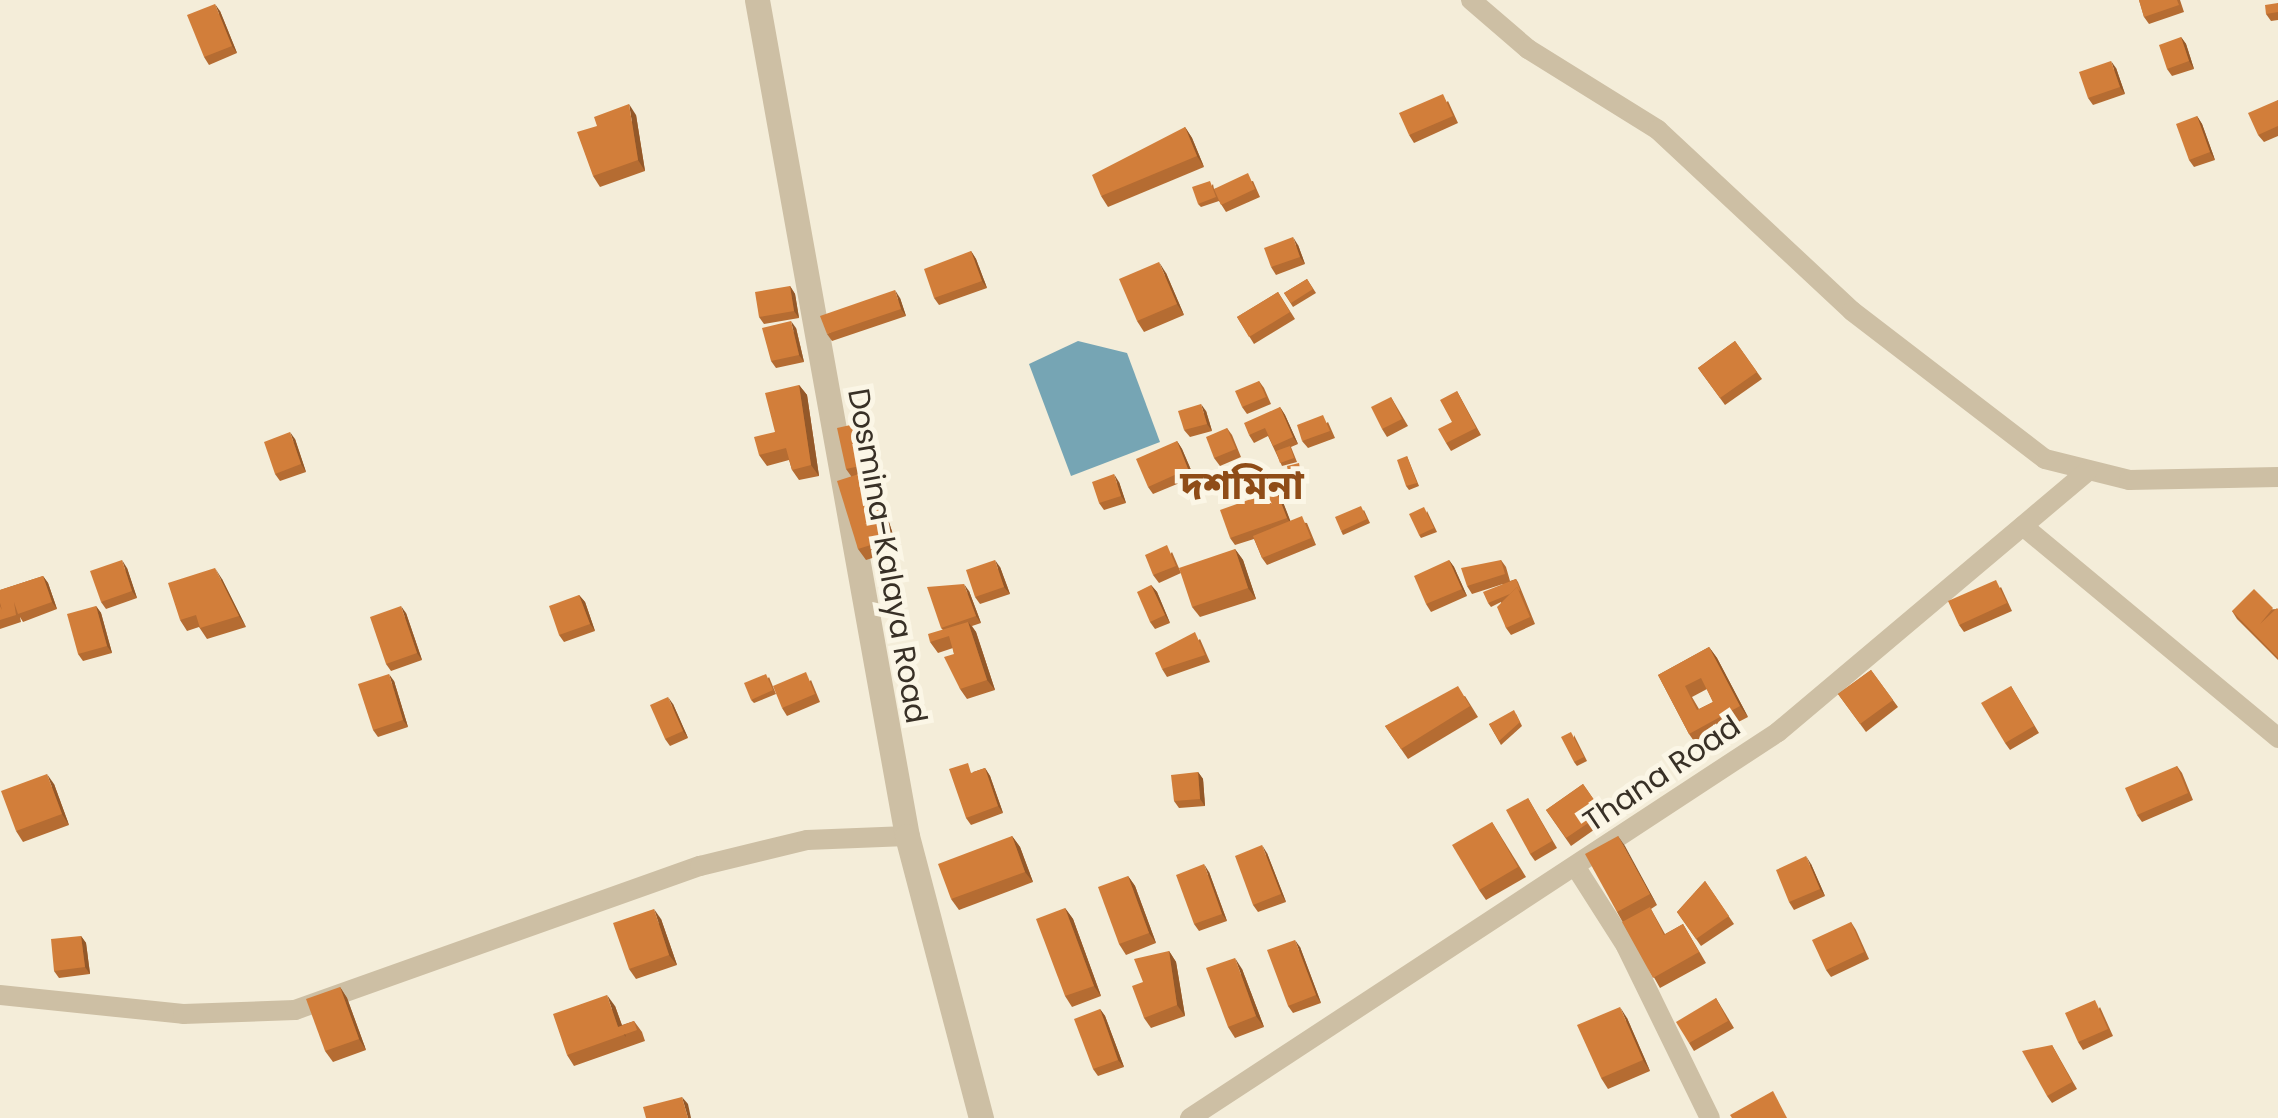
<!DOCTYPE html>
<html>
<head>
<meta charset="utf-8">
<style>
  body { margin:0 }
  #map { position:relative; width:2278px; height:1118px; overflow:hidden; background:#f4edd9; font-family:Poppins,"Noto Sans Bengali",sans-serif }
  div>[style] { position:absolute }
  .water>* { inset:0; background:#76a5b4 }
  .minor>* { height:20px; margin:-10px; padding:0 10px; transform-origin:10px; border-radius:10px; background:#cdbfa4 }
  .tertiary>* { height:25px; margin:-12.5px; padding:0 12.5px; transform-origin:12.5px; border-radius:12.5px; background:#cdbfa4 }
  .wall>* { inset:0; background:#b56c32 }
  .shaded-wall>* { inset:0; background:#935829 }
  .building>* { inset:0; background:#d27e3a }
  span { translate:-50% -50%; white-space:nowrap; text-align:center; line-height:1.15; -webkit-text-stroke:10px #fbf6e6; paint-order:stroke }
  .street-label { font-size:30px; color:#383026 }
  .district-label { font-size:40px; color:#8f4c17; font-weight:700 }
</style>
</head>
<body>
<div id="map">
  <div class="water">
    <div style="clip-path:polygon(1078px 341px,1127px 353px,1160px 442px,1071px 476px,1029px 364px)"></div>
  </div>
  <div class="minor">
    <div style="left:1471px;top:0;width:75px;rotate:40.7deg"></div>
    <div style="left:1528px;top:49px;width:153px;rotate:31.9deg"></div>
    <div style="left:1658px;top:130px;width:265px;rotate:43deg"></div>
    <div style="left:1852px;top:311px;width:243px;rotate:37.5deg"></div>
    <div style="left:2045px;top:459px;width:87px;rotate:14deg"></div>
    <div style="left:2129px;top:480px;width:149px;rotate:-1.2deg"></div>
    <div style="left:2023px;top:526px;width:332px;rotate:39.7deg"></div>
    <div style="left:1577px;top:869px;width:91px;rotate:57.5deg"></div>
    <div style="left:1626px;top:946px;width:191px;rotate:64deg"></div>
    <div style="left:0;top:995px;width:184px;rotate:5.9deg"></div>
    <div style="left:183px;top:1014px;width:112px;rotate:-2deg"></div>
    <div style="left:295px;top:1010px;width:430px;rotate:-19.6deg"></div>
    <div style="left:700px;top:866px;width:110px;rotate:-13.7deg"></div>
    <div style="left:807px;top:840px;width:100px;rotate:-2.3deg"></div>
    <div style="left:1190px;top:1118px;width:703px;rotate:-33.28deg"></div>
    <div style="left:1778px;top:732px;width:404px;rotate:-40.1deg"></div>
  </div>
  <div class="tertiary">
    <div style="left:757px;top:0;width:849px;rotate:79.83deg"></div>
    <div style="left:907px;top:836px;width:292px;rotate:75.3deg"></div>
  </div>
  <div class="wall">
    <div style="clip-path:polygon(2139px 0,2180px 0,2184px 12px,2149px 24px,2144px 17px)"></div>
    <div style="clip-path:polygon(2278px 3px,2278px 20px,2271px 21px,2266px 14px)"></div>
    <div style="clip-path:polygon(220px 11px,237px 53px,209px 65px,204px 57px)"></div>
    <div style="clip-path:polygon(2181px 37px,2186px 44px,2194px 69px,2172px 76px,2167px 69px)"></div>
    <div style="clip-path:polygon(2116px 68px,2125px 94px,2093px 105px,2088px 98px)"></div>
    <div style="clip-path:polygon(2278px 100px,2278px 136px,2264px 142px,2258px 135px)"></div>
    <div style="clip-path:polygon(1448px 101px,1458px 123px,1414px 143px,1409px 135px)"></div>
    <div style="clip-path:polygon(636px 115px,645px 171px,600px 187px,593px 176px)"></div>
    <div style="clip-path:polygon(2197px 116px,2202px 124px,2215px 160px,2194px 167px,2189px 160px)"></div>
    <div style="clip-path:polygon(1185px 127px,1192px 138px,1204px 167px,1108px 207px,1101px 196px)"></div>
    <div style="clip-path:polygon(1253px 181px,1260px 197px,1226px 212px,1219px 201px,1201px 207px,1198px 204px,1213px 184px,1214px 189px)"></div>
    <div style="clip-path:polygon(1298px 245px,1305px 264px,1276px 275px,1271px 267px)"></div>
    <div style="clip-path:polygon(971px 251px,976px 259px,987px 288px,939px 305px,934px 298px)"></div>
    <div style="clip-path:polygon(1166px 273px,1184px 315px,1144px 332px,1137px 321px)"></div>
    <div style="clip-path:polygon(1307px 279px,1316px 293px,1293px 307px,1284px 293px)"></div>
    <div style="clip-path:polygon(790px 286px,795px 294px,799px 318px,764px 324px,759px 317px)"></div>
    <div style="clip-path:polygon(1278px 292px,1295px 319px,1254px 344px,1237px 317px)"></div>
    <div style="clip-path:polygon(900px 298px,906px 316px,832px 341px,827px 334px)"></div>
    <div style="clip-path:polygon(796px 328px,804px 362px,776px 368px,771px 361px)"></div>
    <div style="clip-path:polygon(1735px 341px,1762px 379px,1725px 405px,1698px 368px)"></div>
    <div style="clip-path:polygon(1259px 381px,1264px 388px,1271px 404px,1247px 414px,1242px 407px)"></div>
    <div style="clip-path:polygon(799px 385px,807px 395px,819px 476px,799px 480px,792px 470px,789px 460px,767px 466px,759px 455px,775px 432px)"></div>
    <div style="clip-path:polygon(1457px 391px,1481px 435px,1451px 451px,1446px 443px,1452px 422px)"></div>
    <div style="clip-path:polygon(1391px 397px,1408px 426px,1387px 437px,1382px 429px)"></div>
    <div style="clip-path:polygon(1280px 407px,1285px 415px,1298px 444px,1291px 447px,1297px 462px,1282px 466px,1268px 436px,1254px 443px,1249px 435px)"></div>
    <div style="clip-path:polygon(1206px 411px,1212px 431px,1190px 437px,1184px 430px)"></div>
    <div style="clip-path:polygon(1328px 422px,1335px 438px,1308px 448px,1302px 441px)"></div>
    <div style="clip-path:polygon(1227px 428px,1232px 435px,1241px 457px,1220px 466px,1214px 458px)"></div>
    <div style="clip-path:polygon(870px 429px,879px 470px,869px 472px,876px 482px,898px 550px,866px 560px,858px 549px,851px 476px,846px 469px)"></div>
    <div style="clip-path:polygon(295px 439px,306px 472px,280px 481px,275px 474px)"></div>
    <div style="clip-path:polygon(1177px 441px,1182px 449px,1194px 477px,1153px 494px,1148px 487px)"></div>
    <div style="clip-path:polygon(1407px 456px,1419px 486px,1409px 490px,1406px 486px)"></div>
    <div style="clip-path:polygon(1301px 467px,1305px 483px,1293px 486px,1290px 482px)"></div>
    <div style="clip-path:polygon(1119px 482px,1126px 503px,1104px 510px,1099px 503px)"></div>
    <div style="clip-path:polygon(1276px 490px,1281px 497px,1290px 521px,1307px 523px,1316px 545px,1267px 565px,1262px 558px,1254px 539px,1235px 545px,1230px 538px)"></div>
    <div style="clip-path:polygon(1364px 510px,1370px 523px,1343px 535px,1341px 531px)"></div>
    <div style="clip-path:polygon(1427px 511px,1437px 532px,1421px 538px,1419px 535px)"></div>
    <div style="clip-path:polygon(1235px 549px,1243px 560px,1256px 599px,1200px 617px,1192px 607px)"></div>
    <div style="clip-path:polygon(1172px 552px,1181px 573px,1159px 583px,1153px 575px)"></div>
    <div style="clip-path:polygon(1449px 560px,1454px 567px,1467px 596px,1431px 612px,1426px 604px)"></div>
    <div style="clip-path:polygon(1501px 560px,1506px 567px,1510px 581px,1516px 579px,1518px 582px,1535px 624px,1511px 635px,1506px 628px,1501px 602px,1491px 607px,1488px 603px,1503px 584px,1472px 594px,1467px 586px)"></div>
    <div style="clip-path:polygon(1000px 567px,1010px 594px,980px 604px,975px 597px)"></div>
    <div style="clip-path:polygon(127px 568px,137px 598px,106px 609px,101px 602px)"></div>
    <div style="clip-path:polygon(43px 576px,48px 583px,57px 609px,23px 622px,20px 617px,21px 622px,0 629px,0 590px)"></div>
    <div style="clip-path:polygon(222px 579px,246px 627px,207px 639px,199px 627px,187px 631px,180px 620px)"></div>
    <div style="clip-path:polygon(1151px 585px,1157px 592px,1170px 623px,1155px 629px,1150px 622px)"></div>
    <div style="clip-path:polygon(2001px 587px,2012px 611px,1964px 632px,1959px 625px)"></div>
    <div style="clip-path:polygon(969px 591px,981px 623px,972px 626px,976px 632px,995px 690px,967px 699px,960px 689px,953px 648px,938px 653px,930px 642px,943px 630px,941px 628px)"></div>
    <div style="clip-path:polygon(579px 595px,585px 602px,595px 631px,564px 642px,559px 635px)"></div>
    <div style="clip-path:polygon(96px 606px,101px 613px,112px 653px,83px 661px,78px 654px)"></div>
    <div style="clip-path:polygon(2278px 609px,2278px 660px,2237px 619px,2232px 611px)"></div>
    <div style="clip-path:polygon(406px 613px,422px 660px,391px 671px,386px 664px)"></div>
    <div style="clip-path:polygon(1200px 639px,1210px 662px,1167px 677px,1162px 669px)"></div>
    <div style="clip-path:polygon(evenodd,1709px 647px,1717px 658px,1748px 717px,1696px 744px,1689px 734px,1658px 675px,1709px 647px,1707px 689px,1713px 702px,1699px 709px,1692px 697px,1707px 689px)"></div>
    <div style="clip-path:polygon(1871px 670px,1898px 707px,1866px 732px,1838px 694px)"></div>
    <div style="clip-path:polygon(769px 677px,776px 694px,754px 703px,751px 700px)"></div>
    <div style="clip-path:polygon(811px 680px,820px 702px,787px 716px,782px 708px)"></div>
    <div style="clip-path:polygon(394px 681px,408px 727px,378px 737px,373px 730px)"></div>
    <div style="clip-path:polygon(2011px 686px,2039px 733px,2010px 750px,2005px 743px)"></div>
    <div style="clip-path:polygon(1465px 696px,1478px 717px,1408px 759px,1385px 726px)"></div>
    <div style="clip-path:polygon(673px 704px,688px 738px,670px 746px,665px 739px)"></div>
    <div style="clip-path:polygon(1516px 714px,1522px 726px,1501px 745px,1489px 724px)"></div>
    <div style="clip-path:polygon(1574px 735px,1587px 761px,1577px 766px,1574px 762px)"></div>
    <div style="clip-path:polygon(2177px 766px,2182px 773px,2193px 800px,2142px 822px,2137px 815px)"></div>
    <div style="clip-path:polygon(985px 768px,990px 776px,1003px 813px,971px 825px,966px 818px,973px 772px)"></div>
    <div style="clip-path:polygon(1198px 772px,1203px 779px,1205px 806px,1179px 808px,1174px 801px)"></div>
    <div style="clip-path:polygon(54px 784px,69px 825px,23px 842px,16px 831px)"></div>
    <div style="clip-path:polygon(1583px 784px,1608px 820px,1571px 846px,1546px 810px)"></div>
    <div style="clip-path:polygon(1528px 798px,1557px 848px,1535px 861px,1530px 854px)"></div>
    <div style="clip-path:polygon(1492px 822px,1526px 877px,1486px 900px,1479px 890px)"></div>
    <div style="clip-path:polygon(1012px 836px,1020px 847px,1033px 882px,959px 910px,951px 899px)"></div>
    <div style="clip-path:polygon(1618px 836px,1657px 905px,1651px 909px,1665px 934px,1683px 924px,1706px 963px,1660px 988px,1617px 912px)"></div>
    <div style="clip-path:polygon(1267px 853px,1286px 902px,1258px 912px,1253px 905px)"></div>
    <div style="clip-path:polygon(1811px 864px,1825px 896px,1794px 910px,1789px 902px)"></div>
    <div style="clip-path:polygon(1209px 872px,1227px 921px,1199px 931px,1194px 924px)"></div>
    <div style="clip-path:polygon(1128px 876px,1135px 886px,1156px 943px,1126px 955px,1119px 944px)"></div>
    <div style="clip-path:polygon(1705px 881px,1734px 924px,1701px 946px,1677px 912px)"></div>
    <div style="clip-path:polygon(1065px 908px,1073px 919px,1101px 996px,1072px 1007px,1065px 996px)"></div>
    <div style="clip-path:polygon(661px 919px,677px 965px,636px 979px,629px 969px)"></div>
    <div style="clip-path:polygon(1851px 922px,1856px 930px,1869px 959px,1831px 977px,1826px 970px)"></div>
    <div style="clip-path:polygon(81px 936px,86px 943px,90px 974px,59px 978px,54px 971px)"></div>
    <div style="clip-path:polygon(1300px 947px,1321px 1003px,1293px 1013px,1288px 1006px)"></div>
    <div style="clip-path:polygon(1169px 951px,1176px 962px,1185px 1016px,1151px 1028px,1144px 1018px,1143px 982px)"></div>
    <div style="clip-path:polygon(1242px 969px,1264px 1027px,1235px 1038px,1228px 1027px)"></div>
    <div style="clip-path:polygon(340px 987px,347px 998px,366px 1050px,333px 1062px,325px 1051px)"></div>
    <div style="clip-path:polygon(1716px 998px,1734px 1028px,1694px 1051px,1689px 1043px)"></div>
    <div style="clip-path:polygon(615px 1006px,622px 1025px,634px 1021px,642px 1032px,645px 1041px,574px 1066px,567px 1055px)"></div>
    <div style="clip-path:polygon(2100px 1007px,2113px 1036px,2083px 1050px,2078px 1042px)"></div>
    <div style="clip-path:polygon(1100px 1009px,1105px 1016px,1124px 1067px,1098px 1076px,1093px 1069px)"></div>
    <div style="clip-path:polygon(1627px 1018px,1650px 1071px,1608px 1089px,1601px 1078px)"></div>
    <div style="clip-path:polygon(2052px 1045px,2077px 1089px,2052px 1103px,2047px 1096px)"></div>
  </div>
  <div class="shaded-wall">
    <div style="clip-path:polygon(215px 4px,220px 11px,237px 53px,232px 46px)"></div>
    <div style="clip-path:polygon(2181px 37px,2186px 44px,2194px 69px,2189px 61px)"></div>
    <div style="clip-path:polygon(2111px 61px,2116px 68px,2125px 94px,2120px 87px)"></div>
    <div style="clip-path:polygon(629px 104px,636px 115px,645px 171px,638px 160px)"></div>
    <div style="clip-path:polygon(2197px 116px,2202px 124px,2215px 160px,2210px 152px)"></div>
    <div style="clip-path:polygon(1185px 127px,1192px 138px,1204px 167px,1197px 156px)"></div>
    <div style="clip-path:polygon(1293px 237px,1298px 245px,1305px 264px,1300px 257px)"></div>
    <div style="clip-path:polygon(971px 251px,976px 259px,987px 288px,982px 281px)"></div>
    <div style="clip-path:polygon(1159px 262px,1166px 273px,1184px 315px,1177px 304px)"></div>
    <div style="clip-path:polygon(790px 286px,795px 294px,799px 318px,794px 311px)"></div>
    <div style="clip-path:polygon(895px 290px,900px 298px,906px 316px,901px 309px)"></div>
    <div style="clip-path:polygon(791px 321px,796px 328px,804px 362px,799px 355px)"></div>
    <div style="clip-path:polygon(799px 385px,807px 395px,819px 476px,811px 465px)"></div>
    <div style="clip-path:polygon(1201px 404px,1206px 411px,1212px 431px,1207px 424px)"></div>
    <div style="clip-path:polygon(1280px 407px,1285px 415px,1298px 444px,1293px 437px)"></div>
    <div style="clip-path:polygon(864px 422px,870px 429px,879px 470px,874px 463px)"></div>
    <div style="clip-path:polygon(290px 432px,295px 439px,306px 472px,301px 464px)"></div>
    <div style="clip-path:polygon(1177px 441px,1182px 449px,1194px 477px,1188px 469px)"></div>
    <div style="clip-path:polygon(868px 471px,876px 482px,898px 550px,890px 539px)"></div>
    <div style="clip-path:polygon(1114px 474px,1119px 482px,1126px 503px,1121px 496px)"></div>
    <div style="clip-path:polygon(1276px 490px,1281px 497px,1292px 525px,1287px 518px)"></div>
    <div style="clip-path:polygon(1235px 549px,1243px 560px,1256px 599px,1248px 588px)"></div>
    <div style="clip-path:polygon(122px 560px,127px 568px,137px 598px,132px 591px)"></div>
    <div style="clip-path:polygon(995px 560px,1000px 567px,1010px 594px,1004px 587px)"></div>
    <div style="clip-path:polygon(1449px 560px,1454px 567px,1467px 596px,1462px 589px)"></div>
    <div style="clip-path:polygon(215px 568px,222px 579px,246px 627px,239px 616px)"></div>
    <div style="clip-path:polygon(43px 576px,48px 583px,57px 609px,52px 602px)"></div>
    <div style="clip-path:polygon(964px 584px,969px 591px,981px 623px,976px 616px)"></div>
    <div style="clip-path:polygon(1151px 585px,1157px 592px,1170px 623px,1165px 615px)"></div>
    <div style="clip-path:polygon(579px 595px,585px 602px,595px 631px,590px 624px)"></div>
    <div style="clip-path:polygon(96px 606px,101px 613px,112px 653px,107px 646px)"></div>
    <div style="clip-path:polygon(401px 606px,406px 613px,422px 660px,417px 653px)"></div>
    <div style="clip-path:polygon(968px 622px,976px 632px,995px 690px,987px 680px)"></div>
    <div style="clip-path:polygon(1709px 647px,1717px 658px,1748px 717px,1740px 706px)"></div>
    <div style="clip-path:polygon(389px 674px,394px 681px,408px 727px,403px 720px)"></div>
    <div style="clip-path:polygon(668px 697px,673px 704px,688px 738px,683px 731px)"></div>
    <div style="clip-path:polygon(985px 768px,990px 776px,1003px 813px,998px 806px)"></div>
    <div style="clip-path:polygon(1198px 772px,1203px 779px,1205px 806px,1200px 799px)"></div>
    <div style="clip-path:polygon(47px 774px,54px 784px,69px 825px,62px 814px)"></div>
    <div style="clip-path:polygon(1012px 836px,1020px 847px,1033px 882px,1025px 872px)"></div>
    <div style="clip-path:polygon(1618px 836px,1625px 846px,1657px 905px,1650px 894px)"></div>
    <div style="clip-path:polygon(1262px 845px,1267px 853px,1286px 902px,1281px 894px)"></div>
    <div style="clip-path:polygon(1806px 856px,1811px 864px,1825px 896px,1820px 889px)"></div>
    <div style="clip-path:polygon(1204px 864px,1209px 872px,1227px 921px,1222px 914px)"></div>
    <div style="clip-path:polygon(1128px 876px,1135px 886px,1156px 943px,1149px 933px)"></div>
    <div style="clip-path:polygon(1065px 908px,1073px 919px,1101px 996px,1094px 986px)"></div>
    <div style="clip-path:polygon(654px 909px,661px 919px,677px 965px,669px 955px)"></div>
    <div style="clip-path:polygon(81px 936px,86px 943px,90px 974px,85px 967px)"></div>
    <div style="clip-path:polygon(1295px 940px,1300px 947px,1321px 1003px,1316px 995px)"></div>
    <div style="clip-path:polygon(1169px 951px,1176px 962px,1185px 1016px,1177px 1005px)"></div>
    <div style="clip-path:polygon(1235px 958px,1242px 969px,1264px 1027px,1256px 1016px)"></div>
    <div style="clip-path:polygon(340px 987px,347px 998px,366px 1050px,359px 1039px)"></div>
    <div style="clip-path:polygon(607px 995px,615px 1006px,626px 1037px,618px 1027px)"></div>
    <div style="clip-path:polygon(1620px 1007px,1627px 1018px,1650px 1071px,1643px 1060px)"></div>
    <div style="clip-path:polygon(1100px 1009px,1105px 1016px,1124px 1067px,1118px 1060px)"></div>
    <div style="clip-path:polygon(682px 1097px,688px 1104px,691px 1118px,688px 1118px)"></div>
  </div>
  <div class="building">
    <div style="clip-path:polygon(2139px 0,2177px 0,2179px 5px,2144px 17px)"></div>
    <div style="clip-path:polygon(2278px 3px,2278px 12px,2266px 14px,2265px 5px)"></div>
    <div style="clip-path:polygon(215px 4px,232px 46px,204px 57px,187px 15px)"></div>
    <div style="clip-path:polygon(2181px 37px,2189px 61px,2167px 69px,2159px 45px)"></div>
    <div style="clip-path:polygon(2111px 61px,2120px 87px,2088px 98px,2079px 72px)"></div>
    <div style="clip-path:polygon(1443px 94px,1453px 116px,1409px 135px,1399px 113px)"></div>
    <div style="clip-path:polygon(2278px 100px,2278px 126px,2258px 135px,2248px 113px)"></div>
    <div style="clip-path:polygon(629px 104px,638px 160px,593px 176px,577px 132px,597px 126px,594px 117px)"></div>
    <div style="clip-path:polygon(2197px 116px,2210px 152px,2189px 160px,2176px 124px)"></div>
    <div style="clip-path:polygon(1185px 127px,1197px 156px,1101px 196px,1092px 175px)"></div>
    <div style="clip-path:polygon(1248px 173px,1255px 189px,1221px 205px,1214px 189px)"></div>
    <div style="clip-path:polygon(1210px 181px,1216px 197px,1198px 204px,1192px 187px)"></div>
    <div style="clip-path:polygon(1293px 237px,1300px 257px,1271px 267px,1264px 248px)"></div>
    <div style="clip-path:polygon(971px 251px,982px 281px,934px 298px,924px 269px)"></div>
    <div style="clip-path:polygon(1159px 262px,1177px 304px,1137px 321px,1119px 279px)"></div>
    <div style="clip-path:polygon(1307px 279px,1313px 289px,1291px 303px,1284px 293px)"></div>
    <div style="clip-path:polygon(790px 286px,794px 311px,759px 317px,755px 292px)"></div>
    <div style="clip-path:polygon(895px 290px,901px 309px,827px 334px,820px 316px)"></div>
    <div style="clip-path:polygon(1278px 292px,1290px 312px,1249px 337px,1237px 317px)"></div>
    <div style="clip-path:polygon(791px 321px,799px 355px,771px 361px,762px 328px)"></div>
    <div style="clip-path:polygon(1735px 341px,1757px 372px,1720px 398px,1698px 368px)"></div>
    <div style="clip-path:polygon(1259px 381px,1266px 397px,1242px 407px,1235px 391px)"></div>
    <div style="clip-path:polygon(799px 385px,811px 465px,792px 470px,786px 448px,759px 455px,754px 437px,775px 432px,765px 393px)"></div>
    <div style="clip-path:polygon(1457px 391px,1476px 428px,1446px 443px,1438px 429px,1452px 422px,1440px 400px)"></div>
    <div style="clip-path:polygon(1391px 397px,1402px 419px,1382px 429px,1371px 407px)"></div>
    <div style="clip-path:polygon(1201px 404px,1207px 424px,1184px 430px,1178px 411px)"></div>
    <div style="clip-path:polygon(1280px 407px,1293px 437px,1273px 446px,1265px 428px,1249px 435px,1244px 423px)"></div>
    <div style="clip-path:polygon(1323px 415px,1330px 431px,1302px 441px,1297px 425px)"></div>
    <div style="clip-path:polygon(864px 422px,874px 463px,846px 469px,837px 428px)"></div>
    <div style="clip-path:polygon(1227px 428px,1236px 449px,1214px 458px,1206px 437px)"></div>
    <div style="clip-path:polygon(290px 432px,301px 464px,275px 474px,264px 442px)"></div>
    <div style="clip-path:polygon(1177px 441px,1188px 469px,1148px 487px,1136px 459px)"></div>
    <div style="clip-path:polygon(1290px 446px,1294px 458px,1280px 463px,1276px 451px)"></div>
    <div style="clip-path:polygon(1407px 456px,1417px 483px,1406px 486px,1397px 460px)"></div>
    <div style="clip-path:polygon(1299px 463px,1302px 480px,1290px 482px,1287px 466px)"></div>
    <div style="clip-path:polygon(868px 471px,890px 539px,858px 549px,837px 481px)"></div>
    <div style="clip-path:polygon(1114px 474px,1121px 496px,1099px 503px,1092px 482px)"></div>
    <div style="clip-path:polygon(1276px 490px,1287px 518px,1230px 538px,1220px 510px)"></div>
    <div style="clip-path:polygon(1361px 506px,1367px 519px,1341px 531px,1335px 517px)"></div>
    <div style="clip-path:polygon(1424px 507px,1434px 528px,1419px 535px,1409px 514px)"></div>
    <div style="clip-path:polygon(1302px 516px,1311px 538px,1262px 558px,1253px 536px)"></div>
    <div style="clip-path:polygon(1167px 545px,1176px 566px,1153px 575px,1145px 555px)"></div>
    <div style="clip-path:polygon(1235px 549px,1248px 588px,1192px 607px,1179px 568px)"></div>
    <div style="clip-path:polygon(122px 560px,132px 591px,101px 602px,90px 571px)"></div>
    <div style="clip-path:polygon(995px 560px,1004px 587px,975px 597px,966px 570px)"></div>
    <div style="clip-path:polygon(1449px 560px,1462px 589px,1426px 604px,1414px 576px)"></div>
    <div style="clip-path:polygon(1501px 560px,1505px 574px,1467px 586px,1461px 568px)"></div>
    <div style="clip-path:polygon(215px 568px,239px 616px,200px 628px,196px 615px,180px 620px,168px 583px)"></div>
    <div style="clip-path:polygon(43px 576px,52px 602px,18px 614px,14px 602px,16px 615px,0 620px,0 606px,2px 610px,0 603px,0 590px)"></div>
    <div style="clip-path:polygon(1516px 579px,1520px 590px,1519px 591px,1517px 587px,1510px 594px,1488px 603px,1483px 592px)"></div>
    <div style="clip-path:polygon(1996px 580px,2007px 603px,1959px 625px,1948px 601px)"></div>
    <div style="clip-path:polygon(964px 584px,976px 616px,941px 628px,927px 587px)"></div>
    <div style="clip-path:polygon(1151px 585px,1165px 615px,1150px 622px,1137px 592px)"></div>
    <div style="clip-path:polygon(1517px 587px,1530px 617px,1506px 628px,1497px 607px)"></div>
    <div style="clip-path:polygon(2254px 589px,2273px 608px,2260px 624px,2277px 608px,2278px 609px,2278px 658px,2232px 611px)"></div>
    <div style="clip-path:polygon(579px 595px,590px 624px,559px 635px,549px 606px)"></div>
    <div style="clip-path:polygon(96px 606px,107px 646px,78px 654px,67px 614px)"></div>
    <div style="clip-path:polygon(401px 606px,417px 653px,386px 664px,370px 617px)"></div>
    <div style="clip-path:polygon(968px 622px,987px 680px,960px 689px,944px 657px,954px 654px,949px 636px,930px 642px,928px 634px)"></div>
    <div style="clip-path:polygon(1195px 632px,1205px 655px,1162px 669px,1155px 653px)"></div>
    <div style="clip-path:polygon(evenodd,1709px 647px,1740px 706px,1689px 734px,1658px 675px,1709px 647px,1701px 678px,1713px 702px,1697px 710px,1685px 686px,1701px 678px)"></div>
    <div style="clip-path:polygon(1871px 670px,1893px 700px,1860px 724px,1838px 694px)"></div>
    <div style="clip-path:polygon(806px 672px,815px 694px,782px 708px,773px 686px)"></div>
    <div style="clip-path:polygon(389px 674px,403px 720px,373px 730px,358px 684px)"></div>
    <div style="clip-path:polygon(766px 674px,773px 690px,751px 700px,744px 683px)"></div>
    <div style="clip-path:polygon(1458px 686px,1470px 706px,1401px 749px,1385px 726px)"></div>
    <div style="clip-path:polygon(2011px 686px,2034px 726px,2005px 743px,1981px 703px)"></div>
    <div style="clip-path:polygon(668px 697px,683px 731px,665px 739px,650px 705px)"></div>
    <div style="clip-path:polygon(1514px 710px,1520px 722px,1499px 741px,1489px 724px)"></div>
    <div style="clip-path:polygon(1571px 732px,1584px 757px,1574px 762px,1561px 737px)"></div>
    <div style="clip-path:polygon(968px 763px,971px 773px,985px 768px,998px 806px,966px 818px,949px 769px)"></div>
    <div style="clip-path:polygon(2177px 766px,2188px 793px,2137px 815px,2125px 788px)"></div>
    <div style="clip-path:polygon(1198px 772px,1200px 799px,1174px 801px,1171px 775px)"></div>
    <div style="clip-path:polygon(47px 774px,62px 814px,16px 831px,1px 791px)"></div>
    <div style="clip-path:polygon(1583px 784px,1603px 813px,1566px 838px,1546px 810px)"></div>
    <div style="clip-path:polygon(1528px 798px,1552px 841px,1530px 854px,1506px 810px)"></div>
    <div style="clip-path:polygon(1492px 822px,1518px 867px,1479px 890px,1452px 845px)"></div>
    <div style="clip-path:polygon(1012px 836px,1025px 872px,951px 899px,938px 864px)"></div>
    <div style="clip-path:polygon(1618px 836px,1650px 894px,1617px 912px,1585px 854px)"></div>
    <div style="clip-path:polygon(1262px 845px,1281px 894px,1253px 905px,1235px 856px)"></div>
    <div style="clip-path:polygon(1806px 856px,1820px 889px,1789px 902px,1776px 870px)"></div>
    <div style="clip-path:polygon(1204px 864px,1222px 914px,1194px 924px,1176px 875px)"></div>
    <div style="clip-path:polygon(1128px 876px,1149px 933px,1119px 944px,1098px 887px)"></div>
    <div style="clip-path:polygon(1705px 881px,1729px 916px,1696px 939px,1677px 912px)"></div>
    <div style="clip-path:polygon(1650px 907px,1664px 935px,1683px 924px,1699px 952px,1653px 978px,1622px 922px)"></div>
    <div style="clip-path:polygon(1065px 908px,1094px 986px,1065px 996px,1036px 919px)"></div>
    <div style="clip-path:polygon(654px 909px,669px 955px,629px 969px,613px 923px)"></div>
    <div style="clip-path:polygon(1851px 922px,1864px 952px,1826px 970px,1812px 940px)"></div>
    <div style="clip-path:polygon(81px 936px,85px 967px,54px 971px,51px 939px)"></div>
    <div style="clip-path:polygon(1295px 940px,1316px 995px,1288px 1006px,1267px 950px)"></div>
    <div style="clip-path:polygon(1169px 951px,1177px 1005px,1144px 1018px,1132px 986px,1143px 982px,1134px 959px)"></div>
    <div style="clip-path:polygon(1235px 958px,1256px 1016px,1228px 1027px,1206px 968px)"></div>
    <div style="clip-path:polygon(340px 987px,359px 1039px,325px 1051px,306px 999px)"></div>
    <div style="clip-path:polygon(607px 995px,618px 1027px,634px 1021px,637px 1030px,567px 1055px,553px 1014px)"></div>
    <div style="clip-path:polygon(1716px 998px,1728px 1021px,1689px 1043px,1676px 1022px)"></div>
    <div style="clip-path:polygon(2095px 1000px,2108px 1029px,2078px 1042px,2065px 1013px)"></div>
    <div style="clip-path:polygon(1620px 1007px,1643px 1060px,1601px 1078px,1577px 1025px)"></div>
    <div style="clip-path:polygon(1100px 1009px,1118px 1060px,1093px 1069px,1074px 1019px)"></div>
    <div style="clip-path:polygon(2052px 1045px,2072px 1082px,2047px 1096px,2022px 1051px)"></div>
    <div style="clip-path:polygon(1773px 1091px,1787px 1118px,1732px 1118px,1730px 1115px)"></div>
    <div style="clip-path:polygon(682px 1097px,688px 1118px,646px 1118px,643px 1107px)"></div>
  </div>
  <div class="street-label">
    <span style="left:887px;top:556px;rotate:80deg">Dosmina-Kalaya Road</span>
    <span style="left:1662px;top:774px;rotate:-34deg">Thana Road</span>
  </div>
  <div class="district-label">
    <span style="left:1242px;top:485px">দশমিনা</span>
  </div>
</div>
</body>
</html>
